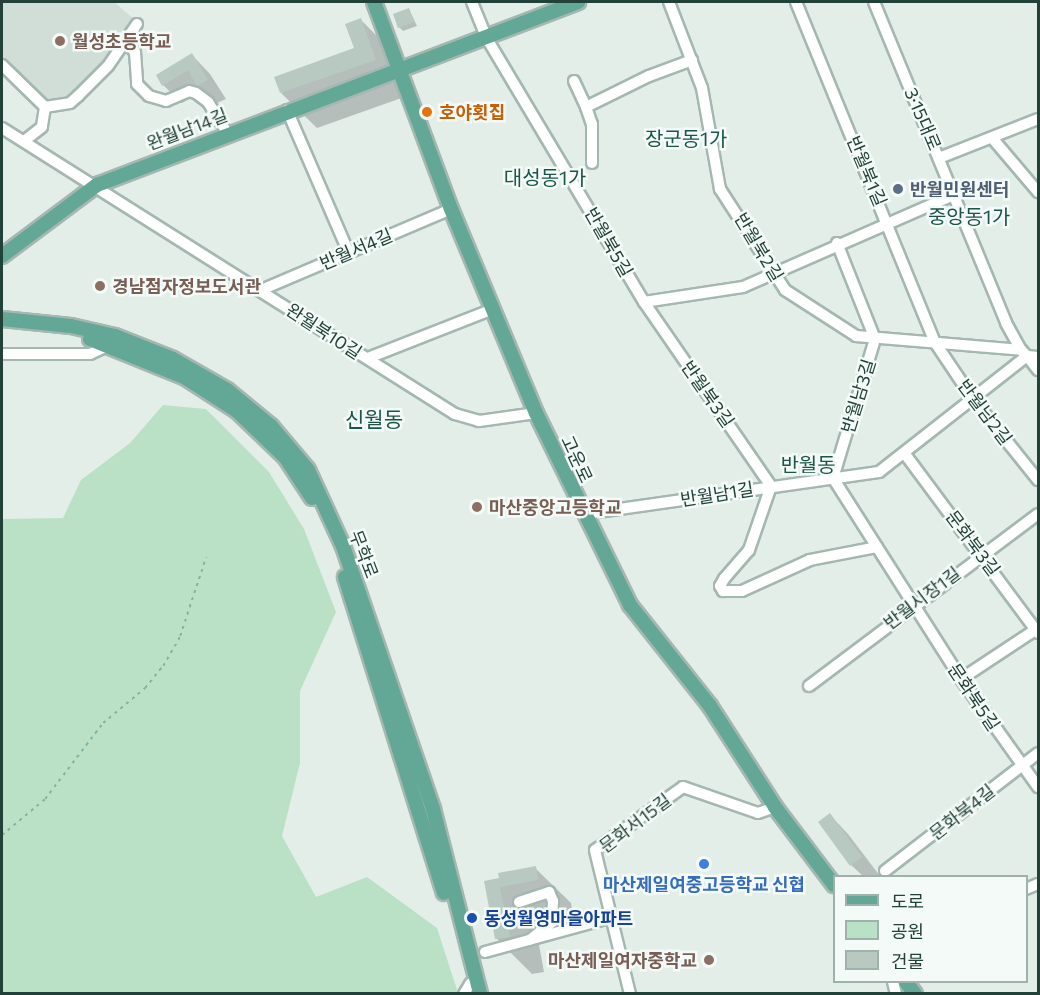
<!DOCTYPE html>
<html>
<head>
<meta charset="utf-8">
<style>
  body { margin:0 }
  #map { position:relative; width:1040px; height:995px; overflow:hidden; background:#e3eee9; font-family:Commissioner,"Noto Sans KR",sans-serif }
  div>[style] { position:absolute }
  .built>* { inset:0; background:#d1ded8 }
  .green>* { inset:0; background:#bae1c5 }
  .shadow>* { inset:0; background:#0003 }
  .building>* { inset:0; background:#b8c9c2 }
  .path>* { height:1.5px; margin-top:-0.75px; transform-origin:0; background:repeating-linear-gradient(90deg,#80b4a4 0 3px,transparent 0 7.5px) }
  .roads { filter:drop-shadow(2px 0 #a5b7b1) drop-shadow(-2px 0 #a5b7b1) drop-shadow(0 2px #a5b7b1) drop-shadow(0 -2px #a5b7b1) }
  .minor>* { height:10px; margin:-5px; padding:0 5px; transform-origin:5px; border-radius:5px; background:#fff }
  .major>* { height:14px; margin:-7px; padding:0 7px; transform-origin:7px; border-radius:7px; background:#63a796 }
  .dots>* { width:16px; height:16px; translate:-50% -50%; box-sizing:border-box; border:3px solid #f4faf7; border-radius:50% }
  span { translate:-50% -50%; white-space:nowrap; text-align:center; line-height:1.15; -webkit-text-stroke:5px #f4faf7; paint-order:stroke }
  .education-label { font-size:18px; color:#785e54; font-weight:700 }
  .left { translate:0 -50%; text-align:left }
  .right { translate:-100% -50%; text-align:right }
  .food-label { font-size:18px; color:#c56008; font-weight:700 }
  .street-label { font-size:18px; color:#214139 }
  .service-label { font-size:18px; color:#4e5e75; font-weight:700 }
  .shop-label { font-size:18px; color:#366cbe; font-weight:700 }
  .transit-label { font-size:18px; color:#164399; font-weight:700 }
  .neighbourhood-label { font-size:20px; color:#1a5547 }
  .quarter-label { font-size:21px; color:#1a5547 }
  .frame { position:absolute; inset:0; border:3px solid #214139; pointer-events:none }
  .legend { position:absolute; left:833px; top:875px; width:195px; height:108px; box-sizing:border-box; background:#f4faf7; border:2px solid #a0b0ab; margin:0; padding:8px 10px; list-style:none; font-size:18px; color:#214139 }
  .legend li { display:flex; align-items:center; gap:12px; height:30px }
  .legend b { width:30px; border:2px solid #a0b0ab }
</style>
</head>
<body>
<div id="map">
  <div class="built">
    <div style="clip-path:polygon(2px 2px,114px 2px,134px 19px,73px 101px,47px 106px,2px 63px)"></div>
  </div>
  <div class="green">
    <div style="clip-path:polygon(163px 405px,206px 409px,269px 472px,304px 529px,336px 612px,300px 691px,300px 763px,282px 836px,316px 897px,367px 877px,437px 928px,458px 993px,2px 993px,2px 519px,63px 518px,81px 480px,130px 443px)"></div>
  </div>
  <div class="shadow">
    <div style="clip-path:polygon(409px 9px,417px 26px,403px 31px,399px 27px)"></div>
    <div style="clip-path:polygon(361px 20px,396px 55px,410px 95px,317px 128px,281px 93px,356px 49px)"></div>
    <div style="clip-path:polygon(192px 55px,210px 74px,226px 99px,217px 103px,204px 90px,182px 103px,163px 85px)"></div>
    <div style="clip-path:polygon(830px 815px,848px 834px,880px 876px,863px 876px,851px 865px)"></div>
    <div style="clip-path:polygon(535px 868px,571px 903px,573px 915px,535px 923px,544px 972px,532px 974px,497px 939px,486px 882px)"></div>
  </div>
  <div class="building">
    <div style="clip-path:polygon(409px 8px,414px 22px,398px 28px,393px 14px)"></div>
    <div style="clip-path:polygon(361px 18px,376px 60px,280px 93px,274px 77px,354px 48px,345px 24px)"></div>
    <div style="clip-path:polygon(192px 53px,208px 80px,197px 86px,188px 70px,162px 86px,156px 75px)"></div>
    <div style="clip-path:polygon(830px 813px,862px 857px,850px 866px,818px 822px)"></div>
    <div style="clip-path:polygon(536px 866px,538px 880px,500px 887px,510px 937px,495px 939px,484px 881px,499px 878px,498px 873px)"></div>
  </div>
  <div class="path">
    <div style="left:2px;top:835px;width:56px;rotate:-39.9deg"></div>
    <div style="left:45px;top:799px;width:96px;rotate:-52.7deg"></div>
    <div style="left:103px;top:723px;width:55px;rotate:-39.8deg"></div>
    <div style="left:145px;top:688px;width:28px;rotate:-51deg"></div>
    <div style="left:163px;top:666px;width:34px;rotate:-60deg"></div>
    <div style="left:180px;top:636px;width:83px;rotate:-71.8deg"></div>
  </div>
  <div class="roads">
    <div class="minor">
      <div style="left:472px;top:2px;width:38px;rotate:68deg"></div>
      <div style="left:486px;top:37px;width:309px;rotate:59.2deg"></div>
      <div style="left:644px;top:302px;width:224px;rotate:55.4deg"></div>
      <div style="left:771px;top:486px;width:68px;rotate:109deg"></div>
      <div style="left:749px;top:550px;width:38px;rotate:131deg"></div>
      <div style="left:724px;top:579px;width:8px;rotate:120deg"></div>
      <div style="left:720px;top:586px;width:6px;rotate:59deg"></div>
      <div style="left:723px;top:591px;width:19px"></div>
      <div style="left:742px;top:591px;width:75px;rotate:-24.5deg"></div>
      <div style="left:810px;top:560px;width:68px;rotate:-11deg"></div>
      <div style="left:669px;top:2px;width:92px;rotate:69deg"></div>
      <div style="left:702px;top:88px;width:103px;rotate:79.9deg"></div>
      <div style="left:720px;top:189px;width:120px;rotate:57.2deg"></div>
      <div style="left:785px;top:290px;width:85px;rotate:32.9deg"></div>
      <div style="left:856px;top:336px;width:166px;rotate:4.8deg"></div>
      <div style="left:796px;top:2px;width:366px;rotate:67.8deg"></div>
      <div style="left:934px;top:341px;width:70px;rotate:56.1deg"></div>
      <div style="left:973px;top:399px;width:104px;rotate:51.3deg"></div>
      <div style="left:874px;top:2px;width:347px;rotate:67.6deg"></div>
      <div style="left:1006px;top:323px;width:31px;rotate:61deg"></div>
      <div style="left:1021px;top:350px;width:8px;rotate:45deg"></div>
      <div style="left:1027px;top:356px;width:11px;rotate:5deg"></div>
      <div style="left:126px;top:42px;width:13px;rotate:48deg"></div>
      <div style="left:135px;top:52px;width:32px;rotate:86deg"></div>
      <div style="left:137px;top:84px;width:17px;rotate:45deg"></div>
      <div style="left:149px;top:96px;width:18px;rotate:16deg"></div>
      <div style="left:166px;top:101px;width:25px;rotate:-23deg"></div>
      <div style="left:189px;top:91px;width:7px;rotate:16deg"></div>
      <div style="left:196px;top:93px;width:15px;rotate:37deg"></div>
      <div style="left:208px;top:102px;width:36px;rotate:58deg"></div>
      <div style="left:2px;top:65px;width:60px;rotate:44.3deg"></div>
      <div style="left:45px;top:107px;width:20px;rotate:99deg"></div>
      <div style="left:42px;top:127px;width:23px;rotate:142deg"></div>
      <div style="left:574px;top:81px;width:29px;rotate:65deg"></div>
      <div style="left:586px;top:107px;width:70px;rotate:-26.2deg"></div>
      <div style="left:649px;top:76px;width:46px;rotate:-20.4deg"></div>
      <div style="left:45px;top:107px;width:25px;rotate:-9deg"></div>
      <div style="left:70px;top:103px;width:11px;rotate:-41deg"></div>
      <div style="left:78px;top:96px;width:42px;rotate:-45deg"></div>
      <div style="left:108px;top:66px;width:51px;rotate:-55.4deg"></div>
      <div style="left:586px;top:107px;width:18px;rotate:71deg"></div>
      <div style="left:592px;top:124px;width:39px;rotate:90deg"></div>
      <div style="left:287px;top:110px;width:156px;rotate:66.6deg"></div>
      <div style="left:2px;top:128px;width:536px;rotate:32.27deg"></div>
      <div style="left:455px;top:414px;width:25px;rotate:16deg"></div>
      <div style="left:479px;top:421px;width:58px;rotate:-8deg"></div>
      <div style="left:993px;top:139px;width:70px;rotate:49.7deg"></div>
      <div style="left:939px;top:158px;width:106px;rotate:-21.5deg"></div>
      <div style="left:837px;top:243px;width:103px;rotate:68.4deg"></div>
      <div style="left:875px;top:339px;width:145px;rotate:106.8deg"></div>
      <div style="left:833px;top:478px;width:238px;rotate:57.5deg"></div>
      <div style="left:961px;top:679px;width:133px;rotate:54.5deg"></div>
      <div style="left:261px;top:290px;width:207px;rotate:-23.1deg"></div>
      <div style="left:644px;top:302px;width:100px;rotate:-8.6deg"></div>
      <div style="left:743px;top:287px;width:230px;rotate:-23.6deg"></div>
      <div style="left:2px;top:354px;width:88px"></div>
      <div style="left:90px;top:354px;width:21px;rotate:-25deg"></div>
      <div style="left:368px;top:358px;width:134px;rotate:-21.4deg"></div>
      <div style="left:905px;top:454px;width:223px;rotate:53.4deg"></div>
      <div style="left:584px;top:514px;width:298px;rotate:-8.1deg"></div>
      <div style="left:879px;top:472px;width:188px;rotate:-38.1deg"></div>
      <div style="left:1027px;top:356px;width:18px;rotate:52deg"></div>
      <div style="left:961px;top:679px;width:92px;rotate:-33.5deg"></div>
      <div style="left:809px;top:686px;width:286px;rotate:-36.9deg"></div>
      <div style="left:885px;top:871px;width:193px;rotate:-37.6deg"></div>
      <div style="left:1026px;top:889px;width:13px;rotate:-23deg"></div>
      <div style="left:519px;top:902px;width:32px;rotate:-18deg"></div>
      <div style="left:549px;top:892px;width:10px;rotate:66deg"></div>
      <div style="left:553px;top:901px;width:21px;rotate:93deg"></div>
      <div style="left:552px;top:922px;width:28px;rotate:141deg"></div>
      <div style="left:485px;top:952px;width:129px;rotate:-15.3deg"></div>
      <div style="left:893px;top:982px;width:12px;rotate:76deg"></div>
      <div style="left:464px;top:994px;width:12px;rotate:-59deg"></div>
      <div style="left:630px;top:994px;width:148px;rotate:-103.7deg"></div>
      <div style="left:595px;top:850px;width:108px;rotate:-35.6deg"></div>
      <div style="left:683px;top:787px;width:79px;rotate:19.1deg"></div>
      <div style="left:758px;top:813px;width:18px;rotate:-19deg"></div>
    </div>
    <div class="major">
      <div style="left:374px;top:2px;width:221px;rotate:69.6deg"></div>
      <div style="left:451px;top:209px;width:221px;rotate:67.4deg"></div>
      <div style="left:536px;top:413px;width:214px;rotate:63.9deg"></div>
      <div style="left:630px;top:605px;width:129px;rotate:51.6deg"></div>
      <div style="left:710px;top:706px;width:120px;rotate:57.2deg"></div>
      <div style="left:775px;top:807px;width:98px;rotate:52.9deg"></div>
      <div style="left:2px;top:256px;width:119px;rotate:-36.8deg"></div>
      <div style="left:97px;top:185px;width:515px;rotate:-20.83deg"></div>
      <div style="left:2px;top:319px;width:69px;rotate:5.8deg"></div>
      <div style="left:71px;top:326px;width:45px;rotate:12.8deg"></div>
      <div style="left:115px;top:336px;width:62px;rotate:21.6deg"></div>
      <div style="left:173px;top:359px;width:62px;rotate:29.9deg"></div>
      <div style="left:227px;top:390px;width:57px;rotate:39.3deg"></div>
      <div style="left:271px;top:426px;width:57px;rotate:49.9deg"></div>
      <div style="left:308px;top:470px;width:84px;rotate:65.3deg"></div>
      <div style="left:343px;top:546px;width:278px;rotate:71.1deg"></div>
      <div style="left:433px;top:809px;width:191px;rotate:75.7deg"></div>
      <div style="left:90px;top:339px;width:104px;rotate:22.1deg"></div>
      <div style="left:186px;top:378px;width:61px;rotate:32.9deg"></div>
      <div style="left:237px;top:411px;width:66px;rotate:43.8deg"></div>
      <div style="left:285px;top:457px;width:49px;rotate:56.6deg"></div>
      <div style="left:345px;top:577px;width:331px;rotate:72.6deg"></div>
      <div style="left:906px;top:982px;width:15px;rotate:53deg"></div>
    </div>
  </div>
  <div class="dots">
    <div style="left:60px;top:41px;background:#8d6e63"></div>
    <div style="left:427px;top:112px;background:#e8710a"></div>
    <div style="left:898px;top:189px;background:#5c6f8a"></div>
    <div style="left:100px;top:286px;background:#8d6e63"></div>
    <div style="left:477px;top:507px;background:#8d6e63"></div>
    <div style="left:704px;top:864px;background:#3f7fe0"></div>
    <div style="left:472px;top:918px;background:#1a4fb4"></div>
    <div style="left:709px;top:960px;background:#8d6e63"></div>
  </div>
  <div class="education-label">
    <span class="left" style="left:72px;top:41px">월성초등학교</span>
    <span class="left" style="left:112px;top:286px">경남점자정보도서관</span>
    <span class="left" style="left:489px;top:507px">마산중앙고등학교</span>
    <span class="right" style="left:697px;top:960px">마산제일여자중학교</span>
  </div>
  <div class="food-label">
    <span class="left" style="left:439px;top:112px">호야횟집</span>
  </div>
  <div class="street-label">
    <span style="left:923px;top:119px;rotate:67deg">3·15대로</span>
    <span style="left:187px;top:129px;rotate:-21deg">완월남14길</span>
    <span style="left:867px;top:171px;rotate:67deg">반월북1길</span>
    <span style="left:609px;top:242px;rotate:60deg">반월북5길</span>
    <span style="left:759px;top:247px;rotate:59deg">반월북2길</span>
    <span style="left:356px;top:249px;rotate:-23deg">반월서4길</span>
    <span style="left:324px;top:331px;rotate:33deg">완월북10길</span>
    <span style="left:708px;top:394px;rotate:55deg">반월북3길</span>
    <span style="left:858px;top:396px;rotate:-73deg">반월남3길</span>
    <span style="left:985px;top:412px;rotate:53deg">반월남2길</span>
    <span style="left:577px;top:459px;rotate:65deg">고운로</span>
    <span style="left:717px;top:494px;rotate:-9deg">반월남1길</span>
    <span style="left:973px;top:543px;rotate:53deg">문화북3길</span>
    <span style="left:364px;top:554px;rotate:69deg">무학로</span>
    <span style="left:922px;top:598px;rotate:-37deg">반월시장1길</span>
    <span style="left:974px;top:697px;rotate:56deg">문화북5길</span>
    <span style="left:962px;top:812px;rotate:-38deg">문화북4길</span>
    <span style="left:635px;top:823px;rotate:-37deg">문화서15길</span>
  </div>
  <div class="service-label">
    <span class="left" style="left:910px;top:189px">반월민원센터</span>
  </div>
  <div class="shop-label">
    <span style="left:704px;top:884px">마산제일여중고등학교 신협</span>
  </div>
  <div class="transit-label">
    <span class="left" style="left:484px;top:918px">동성월영마을아파트</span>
  </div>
  <div class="neighbourhood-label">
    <span style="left:686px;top:138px">장군동1가</span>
    <span style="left:545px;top:177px">대성동1가</span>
    <span style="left:969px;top:216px">중앙동1가</span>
    <span style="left:808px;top:464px">반월동</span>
  </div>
  <div class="quarter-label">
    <span style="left:374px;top:419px">신월동</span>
  </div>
  <div class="frame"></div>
  <ul class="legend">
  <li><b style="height:8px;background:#63a796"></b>도로</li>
  <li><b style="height:16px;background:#bae1c5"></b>공원</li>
  <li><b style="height:16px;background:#b8c9c2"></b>건물</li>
  </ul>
</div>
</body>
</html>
